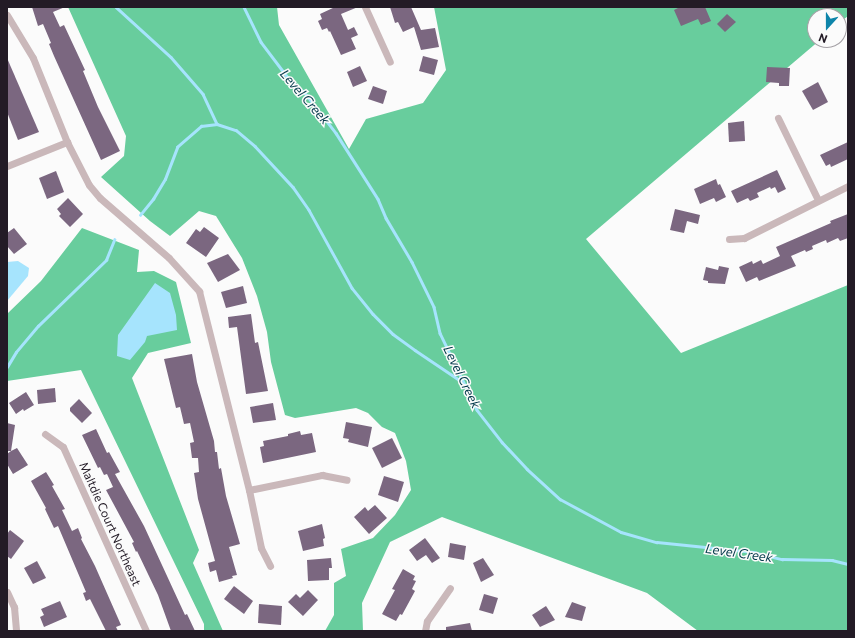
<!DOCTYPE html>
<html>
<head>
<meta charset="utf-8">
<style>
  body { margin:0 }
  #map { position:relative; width:855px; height:638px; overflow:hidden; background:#fbfbfb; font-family:Commissioner,sans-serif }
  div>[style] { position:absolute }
  .forest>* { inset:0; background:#68cd9d }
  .water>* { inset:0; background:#a6e4fd }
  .stream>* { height:2.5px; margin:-1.25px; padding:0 1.25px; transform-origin:1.25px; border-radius:1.25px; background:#a6e4fd }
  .building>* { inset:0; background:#7b6780 }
  .minor>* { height:7px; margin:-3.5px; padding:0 3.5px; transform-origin:3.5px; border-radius:3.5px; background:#cab8ba }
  span { translate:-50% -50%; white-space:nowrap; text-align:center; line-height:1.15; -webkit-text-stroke:3px #fbfbfb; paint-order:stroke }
  .street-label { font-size:12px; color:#231b26 }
  .water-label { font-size:13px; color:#053b4c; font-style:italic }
  .frame { position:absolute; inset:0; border:8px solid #231b26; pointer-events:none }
  .north { position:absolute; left:807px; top:8px; width:40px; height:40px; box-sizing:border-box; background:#fbfbfb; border:1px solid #a5a1a6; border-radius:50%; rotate:201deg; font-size:11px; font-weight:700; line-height:16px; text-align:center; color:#231b26 }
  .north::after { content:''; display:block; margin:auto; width:14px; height:18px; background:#0e85aa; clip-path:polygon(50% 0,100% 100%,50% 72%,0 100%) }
</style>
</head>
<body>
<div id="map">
  <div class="forest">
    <div style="clip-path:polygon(68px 7px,277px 7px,279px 25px,349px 149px,366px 119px,423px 103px,446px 70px,434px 7px,848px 7px,848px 16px,839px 23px,839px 16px,815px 16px,815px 40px,820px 40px,586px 239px,681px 353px,848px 285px,848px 631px,698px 631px,647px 593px,442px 517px,390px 542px,362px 603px,363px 631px,325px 631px,334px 615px,334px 583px,346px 576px,341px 549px,373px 538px,395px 515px,411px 490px,406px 461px,395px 433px,382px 427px,368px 413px,356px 408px,295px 418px,285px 415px,271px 362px,267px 332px,257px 296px,242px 258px,216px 216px,199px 211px,170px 236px,150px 221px,101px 177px,124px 156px,126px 136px)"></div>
    <div style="clip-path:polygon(82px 228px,139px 250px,137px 272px,154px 271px,176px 282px,191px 343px,148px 353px,132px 378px,199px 550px,193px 563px,223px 631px,204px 631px,204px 624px,81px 370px,7px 381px,7px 314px,41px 281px)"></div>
  </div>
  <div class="water">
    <div style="clip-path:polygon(18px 261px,29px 268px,28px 276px,7px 301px,7px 262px)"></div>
    <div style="clip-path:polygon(155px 283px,170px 293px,176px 315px,177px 330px,147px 336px,145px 342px,130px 360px,117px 356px,118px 335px)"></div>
  </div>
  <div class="stream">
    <div style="left:116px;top:7px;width:74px;rotate:42.3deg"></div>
    <div style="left:171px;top:57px;width:49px;rotate:49.1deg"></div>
    <div style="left:203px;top:94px;width:33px;rotate:65deg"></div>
    <div style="left:244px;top:7px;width:39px;rotate:64deg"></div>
    <div style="left:261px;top:42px;width:46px;rotate:52.9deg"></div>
    <div style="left:289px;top:79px;width:21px;rotate:41deg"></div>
    <div style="left:305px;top:93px;width:51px;rotate:52.2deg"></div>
    <div style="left:336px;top:133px;width:78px;rotate:57.5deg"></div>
    <div style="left:378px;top:199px;width:21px;rotate:67deg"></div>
    <div style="left:386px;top:218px;width:51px;rotate:59.4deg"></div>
    <div style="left:412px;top:262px;width:50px;rotate:63.9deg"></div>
    <div style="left:434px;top:307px;width:27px;rotate:77deg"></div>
    <div style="left:440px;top:333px;width:85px;rotate:64.3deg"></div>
    <div style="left:477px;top:410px;width:41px;rotate:52deg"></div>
    <div style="left:502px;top:442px;width:37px;rotate:47deg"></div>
    <div style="left:527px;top:469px;width:45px;rotate:42.3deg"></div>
    <div style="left:560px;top:499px;width:69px;rotate:28.4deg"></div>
    <div style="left:621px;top:532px;width:37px;rotate:16deg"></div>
    <div style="left:657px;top:542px;width:97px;rotate:5.9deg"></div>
    <div style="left:753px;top:552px;width:30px;rotate:14deg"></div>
    <div style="left:782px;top:559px;width:50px;rotate:1.1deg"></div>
    <div style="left:832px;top:560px;width:16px;rotate:14deg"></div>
    <div style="left:140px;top:215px;width:21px;rotate:-51deg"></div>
    <div style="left:153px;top:199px;width:23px;rotate:-59deg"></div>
    <div style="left:165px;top:179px;width:34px;rotate:-69deg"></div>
    <div style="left:177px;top:147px;width:32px;rotate:-41deg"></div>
    <div style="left:201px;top:126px;width:16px;rotate:-7deg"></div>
    <div style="left:217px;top:124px;width:20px;rotate:18deg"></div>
    <div style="left:236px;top:130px;width:25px;rotate:40deg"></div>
    <div style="left:255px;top:146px;width:56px;rotate:47.2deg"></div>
    <div style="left:293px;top:187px;width:28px;rotate:55deg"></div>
    <div style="left:309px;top:210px;width:89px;rotate:61.1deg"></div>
    <div style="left:352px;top:288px;width:33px;rotate:51deg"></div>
    <div style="left:373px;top:314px;width:28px;rotate:45deg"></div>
    <div style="left:393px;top:334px;width:27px;rotate:36deg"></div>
    <div style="left:415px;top:350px;width:55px;rotate:34deg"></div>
    <div style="left:7px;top:367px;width:17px;rotate:-59deg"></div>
    <div style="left:16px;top:352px;width:34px;rotate:-50deg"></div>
    <div style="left:38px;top:326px;width:95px;rotate:-44.1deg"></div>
    <div style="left:106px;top:260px;width:22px;rotate:-68deg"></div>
  </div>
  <div class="building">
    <div style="clip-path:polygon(32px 7px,65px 7px,53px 12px,60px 27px,64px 25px,85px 70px,83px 71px,98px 107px,120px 151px,101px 160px,54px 56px,49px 44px,51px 43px,43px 24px,38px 26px)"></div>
    <div style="clip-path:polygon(335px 7px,358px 7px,341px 14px,348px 30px,354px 27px,358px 35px,351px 38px,356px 49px,341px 55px,330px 31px,329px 32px,327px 28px,322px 30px,318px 21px,322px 19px,320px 14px)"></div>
    <div style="clip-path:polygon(390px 7px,411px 7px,421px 30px,435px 28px,439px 47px,421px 50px,414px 27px,403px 32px,398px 22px,395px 23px)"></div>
    <div style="clip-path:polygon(680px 7px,705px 7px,711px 21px,701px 25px,698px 19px,681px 26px,674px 10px)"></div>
    <div style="clip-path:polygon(727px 14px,736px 22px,725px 32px,717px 24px)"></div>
    <div style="clip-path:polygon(423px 56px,438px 60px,434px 75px,419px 71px)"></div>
    <div style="clip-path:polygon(7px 58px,39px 132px,18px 140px,7px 112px)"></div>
    <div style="clip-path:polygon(360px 66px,367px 81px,353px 87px,347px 72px)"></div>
    <div style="clip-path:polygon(767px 67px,790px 68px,789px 86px,779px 86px,779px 83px,766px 82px)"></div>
    <div style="clip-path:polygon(818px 82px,828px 102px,813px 110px,802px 91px)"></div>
    <div style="clip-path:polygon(373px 86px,387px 91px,383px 104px,368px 99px)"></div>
    <div style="clip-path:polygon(744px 121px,745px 141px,729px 142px,728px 123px)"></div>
    <div style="clip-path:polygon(848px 142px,848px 159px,831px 167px,830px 164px,826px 166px,820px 155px)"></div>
    <div style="clip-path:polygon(777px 170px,786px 189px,778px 193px,775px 187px,771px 189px,770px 187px,757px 193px,759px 197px,750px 201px,748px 198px,737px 203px,731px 191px)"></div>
    <div style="clip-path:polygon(56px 171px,64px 192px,47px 199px,39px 178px)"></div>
    <div style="clip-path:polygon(716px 179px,718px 185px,720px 184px,726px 197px,716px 202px,714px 198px,700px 204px,694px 189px)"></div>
    <div style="clip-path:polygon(68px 198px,83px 214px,70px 227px,59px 216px,61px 214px,57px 209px)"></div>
    <div style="clip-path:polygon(675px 209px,700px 215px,698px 224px,687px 221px,684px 233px,670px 230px)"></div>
    <div style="clip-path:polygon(848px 214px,848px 238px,840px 241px,838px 238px,827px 243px,826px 240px,812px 246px,813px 249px,806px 252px,805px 250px,791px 256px,796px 266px,759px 281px,757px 277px,746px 282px,739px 267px,752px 261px,753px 264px,761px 260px,763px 264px,780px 256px,776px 247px,831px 223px,830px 221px)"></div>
    <div style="clip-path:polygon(204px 227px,219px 238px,206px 257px,186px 243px,196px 229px,200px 232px)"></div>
    <div style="clip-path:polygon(14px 228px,27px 244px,14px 254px,7px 246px,7px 233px)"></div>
    <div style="clip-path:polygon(228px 254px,240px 270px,218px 282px,207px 263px)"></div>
    <div style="clip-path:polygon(719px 266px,729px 268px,725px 284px,708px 283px,708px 281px,703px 280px,706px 267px,718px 270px)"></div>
    <div style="clip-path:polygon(243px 286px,247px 303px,226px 308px,221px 292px)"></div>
    <div style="clip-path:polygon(251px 314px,255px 343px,258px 342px,268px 391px,246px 394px,237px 327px,229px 328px,228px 317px)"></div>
    <div style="clip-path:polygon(192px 354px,197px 382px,214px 441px,215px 452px,217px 452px,219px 469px,221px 468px,226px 496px,240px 544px,229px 547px,237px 575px,232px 576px,233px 578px,219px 582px,216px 570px,210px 572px,208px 563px,215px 561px,198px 499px,194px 473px,199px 472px,198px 458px,192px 458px,190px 443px,194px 442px,190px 423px,184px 424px,180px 407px,176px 408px,164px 359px)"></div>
    <div style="clip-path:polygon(55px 388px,56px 402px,38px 404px,37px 390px)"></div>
    <div style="clip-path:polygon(26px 392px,34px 405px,24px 411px,23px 409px,16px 414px,9px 403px)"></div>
    <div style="clip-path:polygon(79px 399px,92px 413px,82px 423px,70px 411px,70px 408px)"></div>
    <div style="clip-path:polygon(273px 403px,276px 420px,253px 423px,250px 407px)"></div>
    <div style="clip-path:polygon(346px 422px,372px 427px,368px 447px,348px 442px,349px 439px,343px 438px)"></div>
    <div style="clip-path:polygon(7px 423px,15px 425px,11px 451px,17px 448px,28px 465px,13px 474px,7px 464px,7px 454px,11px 451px,7px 451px)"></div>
    <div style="clip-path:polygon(96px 429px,107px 453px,109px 452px,120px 472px,115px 474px,144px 526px,185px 615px,187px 614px,195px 631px,171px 631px,158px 595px,137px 551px,136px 552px,132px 543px,134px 542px,106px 490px,113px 487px,107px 474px,104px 475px,100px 467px,98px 468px,82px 435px)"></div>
    <div style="clip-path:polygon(300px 431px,301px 435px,312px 433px,316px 452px,263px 463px,260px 447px,264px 446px,263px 441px,288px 436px,288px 434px)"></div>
    <div style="clip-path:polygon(392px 438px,402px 458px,382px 468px,372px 448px)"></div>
    <div style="clip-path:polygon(46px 472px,54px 485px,52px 486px,65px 509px,62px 510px,72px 531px,78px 528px,82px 538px,81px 539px,95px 566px,121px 625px,116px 627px,118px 631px,106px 631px,90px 599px,86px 601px,83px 593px,86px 592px,58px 526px,54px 528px,45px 509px,46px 508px,31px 481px)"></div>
    <div style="clip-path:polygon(384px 476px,404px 482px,398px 502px,378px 495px)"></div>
    <div style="clip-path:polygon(375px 505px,387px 518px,369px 534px,354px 517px,365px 507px,368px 511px)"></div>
    <div style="clip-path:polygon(322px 524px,325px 538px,323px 539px,324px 546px,303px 551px,298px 531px)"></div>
    <div style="clip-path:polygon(10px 530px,24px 541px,11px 559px,7px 556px,7px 534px)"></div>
    <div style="clip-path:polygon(425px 538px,440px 558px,432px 563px,426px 555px,417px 561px,409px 550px)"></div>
    <div style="clip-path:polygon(450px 543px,466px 546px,464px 560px,448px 557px)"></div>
    <div style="clip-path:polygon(331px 558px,332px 568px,329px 568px,329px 580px,308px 581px,307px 560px)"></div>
    <div style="clip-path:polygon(483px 558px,494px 575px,481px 582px,473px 563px)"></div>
    <div style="clip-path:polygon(37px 561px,46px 578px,33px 584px,24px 568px)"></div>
    <div style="clip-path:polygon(403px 569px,415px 576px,413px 580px,416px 581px,412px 589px,415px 591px,402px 615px,400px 614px,396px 621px,382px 614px,395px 590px,392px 589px)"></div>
    <div style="clip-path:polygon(234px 586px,253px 601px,244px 614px,224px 599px)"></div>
    <div style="clip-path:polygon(308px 590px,318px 600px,303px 616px,288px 602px,296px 594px,300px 598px)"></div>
    <div style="clip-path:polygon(484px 594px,498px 598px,493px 614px,479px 610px)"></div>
    <div style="clip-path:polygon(60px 601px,67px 617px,44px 627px,40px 617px,44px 615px,41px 609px)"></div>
    <div style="clip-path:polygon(572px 602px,586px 607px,582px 621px,565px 617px)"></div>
    <div style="clip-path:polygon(259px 604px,282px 606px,281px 625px,258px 623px)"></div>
    <div style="clip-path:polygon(546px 606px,555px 620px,540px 627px,532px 615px)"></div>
    <div style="clip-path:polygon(470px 623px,472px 631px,446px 631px,446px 627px)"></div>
  </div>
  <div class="minor">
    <div style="left:365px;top:7px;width:60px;rotate:65.6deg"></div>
    <div style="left:7px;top:15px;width:50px;rotate:58.8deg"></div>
    <div style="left:33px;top:58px;width:91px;rotate:68deg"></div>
    <div style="left:67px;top:142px;width:48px;rotate:62.9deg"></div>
    <div style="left:89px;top:185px;width:17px;rotate:50deg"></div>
    <div style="left:100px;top:198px;width:91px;rotate:41deg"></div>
    <div style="left:169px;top:258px;width:45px;rotate:47.7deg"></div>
    <div style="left:199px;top:291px;width:205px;rotate:75.9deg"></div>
    <div style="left:249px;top:490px;width:59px;rotate:78.3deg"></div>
    <div style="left:261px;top:548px;width:20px;rotate:63deg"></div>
    <div style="left:778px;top:118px;width:91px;rotate:64deg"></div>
    <div style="left:7px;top:166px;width:65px;rotate:-21.8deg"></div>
    <div style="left:729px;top:239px;width:15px;rotate:-4deg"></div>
    <div style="left:744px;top:238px;width:116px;rotate:-26.6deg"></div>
    <div style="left:45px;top:434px;width:22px;rotate:36deg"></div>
    <div style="left:63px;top:447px;width:202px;rotate:65.7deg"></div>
    <div style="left:249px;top:490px;width:75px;rotate:-11.6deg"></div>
    <div style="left:322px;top:475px;width:25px;rotate:11deg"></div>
    <div style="left:7px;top:592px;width:17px;rotate:65deg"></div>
    <div style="left:14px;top:607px;width:24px;rotate:85deg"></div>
    <div style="left:425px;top:631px;width:10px;rotate:-79deg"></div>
    <div style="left:427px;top:621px;width:40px;rotate:-55.1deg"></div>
  </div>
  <div class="street-label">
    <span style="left:110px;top:524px;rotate:66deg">Maltdie Court Northeast</span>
  </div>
  <div class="water-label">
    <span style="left:305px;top:97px;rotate:49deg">Level Creek</span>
    <span style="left:462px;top:377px;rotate:64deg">Level Creek</span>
    <span style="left:739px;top:553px;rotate:8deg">Level Creek</span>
  </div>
  <div class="frame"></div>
  <div class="north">N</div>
</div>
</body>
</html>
